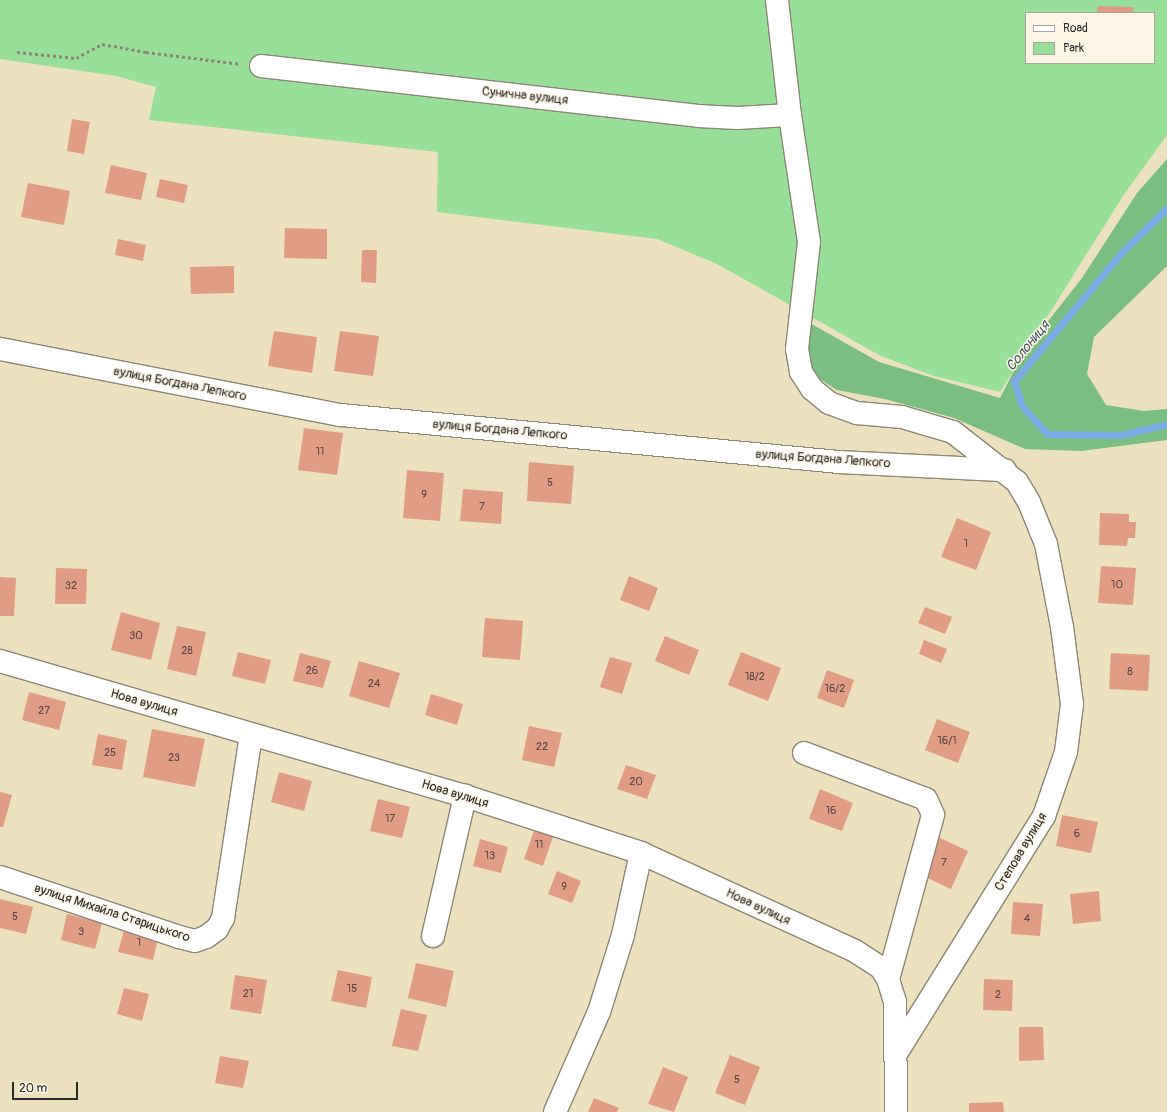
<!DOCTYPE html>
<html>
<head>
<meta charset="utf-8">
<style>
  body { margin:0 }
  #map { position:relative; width:1167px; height:1112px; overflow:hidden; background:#ebe1bf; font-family:Pangolin,sans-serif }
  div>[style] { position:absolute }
  .green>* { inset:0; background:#98df99 }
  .forest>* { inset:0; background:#7abe81 }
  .stream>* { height:7px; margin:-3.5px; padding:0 3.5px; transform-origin:3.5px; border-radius:3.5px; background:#7babe6 }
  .building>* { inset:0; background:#e09c85 }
  .path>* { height:2.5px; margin-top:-1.25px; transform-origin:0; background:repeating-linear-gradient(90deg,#8b8675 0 3px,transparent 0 6px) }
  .roads { filter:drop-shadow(1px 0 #8b8675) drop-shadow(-1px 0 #8b8675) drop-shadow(0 1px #8b8675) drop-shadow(0 -1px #8b8675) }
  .minor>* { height:22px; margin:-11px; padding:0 11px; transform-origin:11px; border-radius:11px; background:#fff }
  span { translate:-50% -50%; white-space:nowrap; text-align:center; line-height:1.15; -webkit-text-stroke:3px #fcf5e5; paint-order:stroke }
  .number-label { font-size:11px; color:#584742 }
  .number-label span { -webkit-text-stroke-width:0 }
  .street-label { font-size:13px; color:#2b2b2b }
  .water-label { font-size:14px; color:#47586c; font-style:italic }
  .legend { position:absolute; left:1025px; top:12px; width:130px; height:52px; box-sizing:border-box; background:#fcf5e5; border:1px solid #a8a49b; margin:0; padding:5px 7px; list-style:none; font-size:12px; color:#2b2b2b }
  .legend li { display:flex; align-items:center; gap:8px; height:20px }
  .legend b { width:20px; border:1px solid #a8a49b }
  .scale { position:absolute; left:12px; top:1082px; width:66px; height:18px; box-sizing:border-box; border:2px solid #2b2b2b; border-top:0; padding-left:5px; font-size:12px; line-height:14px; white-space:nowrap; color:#2b2b2b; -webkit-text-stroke:3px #fcf5e5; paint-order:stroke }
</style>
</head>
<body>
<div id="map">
  <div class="green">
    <div style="clip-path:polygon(evenodd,0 0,1167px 0,1167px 135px,1123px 196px,1000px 392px,934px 376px,881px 356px,717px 264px,657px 239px,437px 212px,438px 152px,149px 120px,156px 87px,116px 76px,0 59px,0 0,1026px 13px,1154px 13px,1154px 63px,1026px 63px,1026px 13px)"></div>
  </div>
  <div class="forest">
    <div style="clip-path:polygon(1167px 159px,1167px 266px,1094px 337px,1087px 374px,1106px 405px,1144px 411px,1167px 409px,1167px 440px,1081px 451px,1025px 449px,954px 418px,885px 399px,837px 390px,820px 379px,808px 363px,808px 322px,879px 362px,1000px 398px,1023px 353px,1082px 278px,1137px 193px)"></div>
  </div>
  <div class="stream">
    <div style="left:1167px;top:208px;width:63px;rotate:135.6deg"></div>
    <div style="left:1122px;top:252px;width:168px;rotate:129.9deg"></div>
    <div style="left:1014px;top:381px;width:26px;rotate:72deg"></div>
    <div style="left:1022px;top:406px;width:38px;rotate:48deg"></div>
    <div style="left:1047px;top:434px;width:74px;rotate:0.8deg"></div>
    <div style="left:1121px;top:435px;width:47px;rotate:-13.4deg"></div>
  </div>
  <div class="building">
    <div style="clip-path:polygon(1098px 6px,1133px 7px,1133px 13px,1097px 13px)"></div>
    <div style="clip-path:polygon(72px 119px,90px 122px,84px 154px,67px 151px)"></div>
    <div style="clip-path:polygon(111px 165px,147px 173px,141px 200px,105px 193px)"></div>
    <div style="clip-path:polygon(160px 179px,188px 185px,184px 203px,156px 197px)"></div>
    <div style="clip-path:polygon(28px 183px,70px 191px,64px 225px,21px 217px)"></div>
    <div style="clip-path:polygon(285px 228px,327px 229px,327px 259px,284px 258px)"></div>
    <div style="clip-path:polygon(118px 239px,146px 245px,143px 261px,115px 255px)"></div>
    <div style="clip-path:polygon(362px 250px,377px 250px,376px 283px,361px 282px)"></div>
    <div style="clip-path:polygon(234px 266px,234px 293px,191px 294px,190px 267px)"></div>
    <div style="clip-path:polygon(274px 331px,317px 337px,312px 373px,268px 366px)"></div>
    <div style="clip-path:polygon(340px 331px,379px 336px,373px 376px,334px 371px)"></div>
    <div style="clip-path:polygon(304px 428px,343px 433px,337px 475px,298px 470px)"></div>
    <div style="clip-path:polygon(529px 462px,574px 466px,571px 504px,527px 501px)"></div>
    <div style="clip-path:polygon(407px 470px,444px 473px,440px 521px,403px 518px)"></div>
    <div style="clip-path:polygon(463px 489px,503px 492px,501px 524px,460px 521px)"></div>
    <div style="clip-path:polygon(1100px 513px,1129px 514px,1129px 522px,1136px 522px,1135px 538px,1128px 538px,1127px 546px,1099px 545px)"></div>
    <div style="clip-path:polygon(957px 518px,991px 532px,976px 570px,941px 557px)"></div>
    <div style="clip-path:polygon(1101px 566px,1136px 568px,1133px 605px,1098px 603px)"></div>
    <div style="clip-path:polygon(56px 568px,87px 569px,86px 604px,55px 604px)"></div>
    <div style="clip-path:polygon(629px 576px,658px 588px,649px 611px,620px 600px)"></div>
    <div style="clip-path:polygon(0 577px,16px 578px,14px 616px,0 616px)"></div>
    <div style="clip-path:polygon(925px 607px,952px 617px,945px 634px,918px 623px)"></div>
    <div style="clip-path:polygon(121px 612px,160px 623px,151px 660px,111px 650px)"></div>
    <div style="clip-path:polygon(485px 618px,523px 621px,520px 660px,482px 657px)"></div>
    <div style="clip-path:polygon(177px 626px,206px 632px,196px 676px,167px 669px)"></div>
    <div style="clip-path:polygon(665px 636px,699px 650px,689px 675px,655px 661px)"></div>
    <div style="clip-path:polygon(924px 640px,947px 649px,941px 663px,919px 654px)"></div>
    <div style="clip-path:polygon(238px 652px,271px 660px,265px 684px,232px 676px)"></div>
    <div style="clip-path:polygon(741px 652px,781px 668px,768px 701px,728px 685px)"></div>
    <div style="clip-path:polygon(300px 653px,331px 661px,323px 688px,293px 681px)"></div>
    <div style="clip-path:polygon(1111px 653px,1150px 655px,1148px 691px,1109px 689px)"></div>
    <div style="clip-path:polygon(610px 657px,632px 663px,622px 694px,600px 687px)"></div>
    <div style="clip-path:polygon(359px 661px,400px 673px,389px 708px,349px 696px)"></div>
    <div style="clip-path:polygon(827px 670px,854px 680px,844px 708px,817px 698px)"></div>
    <div style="clip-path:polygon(29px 692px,66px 702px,59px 730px,22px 720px)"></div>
    <div style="clip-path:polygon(431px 694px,463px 704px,457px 725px,425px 715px)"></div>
    <div style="clip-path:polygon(937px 719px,970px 732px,958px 763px,925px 750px)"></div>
    <div style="clip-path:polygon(529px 726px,562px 733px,554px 767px,522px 760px)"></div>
    <div style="clip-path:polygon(152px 729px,205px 739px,195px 787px,143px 777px)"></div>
    <div style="clip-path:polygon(98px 734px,127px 740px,122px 770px,92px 765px)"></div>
    <div style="clip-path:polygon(626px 765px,656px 775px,647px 799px,617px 789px)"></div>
    <div style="clip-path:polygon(279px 772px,312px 781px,304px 811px,271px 802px)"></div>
    <div style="clip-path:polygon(820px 789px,853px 803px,842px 831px,809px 819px)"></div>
    <div style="clip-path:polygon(0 792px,12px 795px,3px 827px,0 827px)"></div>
    <div style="clip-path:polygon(378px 799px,410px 807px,402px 838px,370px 831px)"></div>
    <div style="clip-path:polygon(1062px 815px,1098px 822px,1091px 853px,1056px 846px)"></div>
    <div style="clip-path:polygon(536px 825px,555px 831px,543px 866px,524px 859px)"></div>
    <div style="clip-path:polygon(938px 837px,968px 851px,951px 889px,921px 875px)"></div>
    <div style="clip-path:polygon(480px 839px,508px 847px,501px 873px,473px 866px)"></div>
    <div style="clip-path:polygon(557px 871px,581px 881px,572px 903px,548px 894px)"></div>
    <div style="clip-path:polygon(1099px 891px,1101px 921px,1073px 924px,1070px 894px)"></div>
    <div style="clip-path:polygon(0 899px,33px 907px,26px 934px,0 928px)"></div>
    <div style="clip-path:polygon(1013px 902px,1043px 904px,1040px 936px,1011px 934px)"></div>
    <div style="clip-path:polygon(67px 914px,102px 923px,95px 949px,61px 940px)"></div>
    <div style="clip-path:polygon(125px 926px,159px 934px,153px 960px,118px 952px)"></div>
    <div style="clip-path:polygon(416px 963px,454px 971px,446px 1007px,408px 998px)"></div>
    <div style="clip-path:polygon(338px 970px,372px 977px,366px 1008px,331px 1001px)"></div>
    <div style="clip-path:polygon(235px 975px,267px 980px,261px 1014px,230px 1009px)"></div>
    <div style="clip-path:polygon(984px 979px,1013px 980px,1012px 1011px,983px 1010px)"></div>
    <div style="clip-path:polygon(124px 988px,149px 994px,142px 1021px,117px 1014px)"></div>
    <div style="clip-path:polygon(401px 1009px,427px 1015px,418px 1051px,392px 1046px)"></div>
    <div style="clip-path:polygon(1019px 1027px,1043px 1027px,1044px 1060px,1019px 1061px)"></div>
    <div style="clip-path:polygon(730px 1055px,760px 1067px,745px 1105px,715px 1093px)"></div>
    <div style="clip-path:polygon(220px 1056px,249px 1061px,243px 1088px,215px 1083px)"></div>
    <div style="clip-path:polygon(663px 1067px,688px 1077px,674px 1112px,648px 1104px)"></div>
    <div style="clip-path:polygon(594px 1098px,619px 1108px,617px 1112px,588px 1112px)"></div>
    <div style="clip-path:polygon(1003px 1102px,1004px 1112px,969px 1112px,969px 1103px)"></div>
  </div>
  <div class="path">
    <div style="left:17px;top:52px;width:59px;rotate:5.8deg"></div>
    <div style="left:76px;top:58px;width:30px;rotate:-28deg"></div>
    <div style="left:102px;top:44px;width:45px;rotate:10.3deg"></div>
    <div style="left:146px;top:52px;width:96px;rotate:7.2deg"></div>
  </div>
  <div class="roads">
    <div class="minor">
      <div style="left:777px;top:0;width:116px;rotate:83.6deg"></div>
      <div style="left:790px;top:115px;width:128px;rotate:81.5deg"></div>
      <div style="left:809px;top:242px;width:108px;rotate:96.4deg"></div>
      <div style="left:797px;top:349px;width:23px;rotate:80deg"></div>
      <div style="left:801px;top:372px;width:20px;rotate:57deg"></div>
      <div style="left:812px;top:389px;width:22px;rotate:39deg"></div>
      <div style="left:829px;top:403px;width:30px;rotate:20deg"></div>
      <div style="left:857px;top:413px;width:45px;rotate:5.1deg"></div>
      <div style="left:902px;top:417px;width:53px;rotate:16.4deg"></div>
      <div style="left:953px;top:432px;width:81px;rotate:38deg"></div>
      <div style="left:1017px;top:482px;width:23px;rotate:59deg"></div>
      <div style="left:1029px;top:502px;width:45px;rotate:68deg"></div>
      <div style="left:1046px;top:544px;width:85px;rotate:79.1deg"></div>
      <div style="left:1062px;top:627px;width:78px;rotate:82.6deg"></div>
      <div style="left:1072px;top:704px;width:48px;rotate:97.1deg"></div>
      <div style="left:1066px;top:752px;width:68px;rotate:109deg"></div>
      <div style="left:1044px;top:816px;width:280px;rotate:121.9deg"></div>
      <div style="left:261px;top:66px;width:440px;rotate:6.5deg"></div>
      <div style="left:698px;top:116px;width:39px;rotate:3deg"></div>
      <div style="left:737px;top:118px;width:53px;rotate:-3.2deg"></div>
      <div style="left:0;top:349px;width:347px;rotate:11deg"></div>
      <div style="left:341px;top:415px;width:500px;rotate:5.39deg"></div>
      <div style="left:839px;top:462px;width:166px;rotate:2.8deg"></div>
      <div style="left:0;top:661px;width:484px;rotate:16.2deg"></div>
      <div style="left:465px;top:796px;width:185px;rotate:17.9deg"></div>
      <div style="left:641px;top:853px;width:235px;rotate:24.6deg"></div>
      <div style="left:855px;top:951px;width:31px;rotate:33deg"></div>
      <div style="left:881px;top:968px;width:13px;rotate:58deg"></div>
      <div style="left:888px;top:979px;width:24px;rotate:73deg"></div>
      <div style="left:895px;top:1002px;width:110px;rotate:89.5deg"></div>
      <div style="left:804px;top:753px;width:130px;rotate:20.7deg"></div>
      <div style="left:926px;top:799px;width:17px;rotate:66deg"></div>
      <div style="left:933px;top:815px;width:170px;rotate:105.3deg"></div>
      <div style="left:0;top:877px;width:189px;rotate:18.5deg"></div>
      <div style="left:179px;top:937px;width:16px;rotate:14deg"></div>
      <div style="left:195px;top:941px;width:12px;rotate:-20deg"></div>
      <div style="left:206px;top:937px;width:14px;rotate:-36deg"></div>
      <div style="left:217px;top:929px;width:13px;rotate:-61deg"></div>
      <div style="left:223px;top:918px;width:185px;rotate:-81.3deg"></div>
      <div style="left:433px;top:936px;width:144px;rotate:-77.1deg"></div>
      <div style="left:555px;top:1112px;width:109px;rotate:-66.3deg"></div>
      <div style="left:599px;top:1012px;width:81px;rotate:-72.7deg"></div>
      <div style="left:623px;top:935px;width:84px;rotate:-77.6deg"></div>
    </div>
  </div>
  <div class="number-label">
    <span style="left:320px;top:452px">11</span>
    <span style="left:550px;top:483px">5</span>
    <span style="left:424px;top:495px">9</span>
    <span style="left:482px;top:507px">7</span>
    <span style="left:966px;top:544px">1</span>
    <span style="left:1117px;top:585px">10</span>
    <span style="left:71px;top:586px">32</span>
    <span style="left:136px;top:636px">30</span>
    <span style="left:187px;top:651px">28</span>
    <span style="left:312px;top:671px">26</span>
    <span style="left:1130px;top:672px">8</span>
    <span style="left:755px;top:677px">18/2</span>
    <span style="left:374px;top:684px">24</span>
    <span style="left:835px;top:689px">16/2</span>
    <span style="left:44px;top:711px">27</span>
    <span style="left:947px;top:741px">16/1</span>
    <span style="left:542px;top:747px">22</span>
    <span style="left:110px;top:753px">25</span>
    <span style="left:174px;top:758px">23</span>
    <span style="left:636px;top:782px">20</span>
    <span style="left:831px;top:811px">16</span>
    <span style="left:390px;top:819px">17</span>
    <span style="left:1077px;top:834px">6</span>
    <span style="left:539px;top:845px">11</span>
    <span style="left:490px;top:856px">13</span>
    <span style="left:944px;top:863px">7</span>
    <span style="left:564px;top:887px">9</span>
    <span style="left:15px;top:917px">5</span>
    <span style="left:1027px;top:919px">4</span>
    <span style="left:81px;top:932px">3</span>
    <span style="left:139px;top:943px">1</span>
    <span style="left:352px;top:989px">15</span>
    <span style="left:248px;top:994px">21</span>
    <span style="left:998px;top:995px">2</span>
    <span style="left:737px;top:1080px">5</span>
  </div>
  <div class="street-label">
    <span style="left:525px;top:96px;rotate:6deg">Сунична вулиця</span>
    <span style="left:180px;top:384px;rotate:11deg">вулиця Богдана Лепкого</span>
    <span style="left:500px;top:430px;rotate:5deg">вулиця Богдана Лепкого</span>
    <span style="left:823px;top:459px;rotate:4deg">вулиця Богдана Лепкого</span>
    <span style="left:144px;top:703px;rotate:16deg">Нова вулиця</span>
    <span style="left:455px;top:794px;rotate:17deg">Нова вулиця</span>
    <span style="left:1021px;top:852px;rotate:-59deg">Степова вулиця</span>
    <span style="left:758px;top:907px;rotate:25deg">Нова вулиця</span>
    <span style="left:112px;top:913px;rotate:18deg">вулиця Михайла Старицького</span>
  </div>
  <div class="water-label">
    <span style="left:1028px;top:346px;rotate:-51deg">Солониця</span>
  </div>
  <ul class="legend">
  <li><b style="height:5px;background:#fff"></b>Road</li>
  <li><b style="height:11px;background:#98df99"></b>Park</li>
  </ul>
  <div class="scale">20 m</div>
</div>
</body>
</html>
